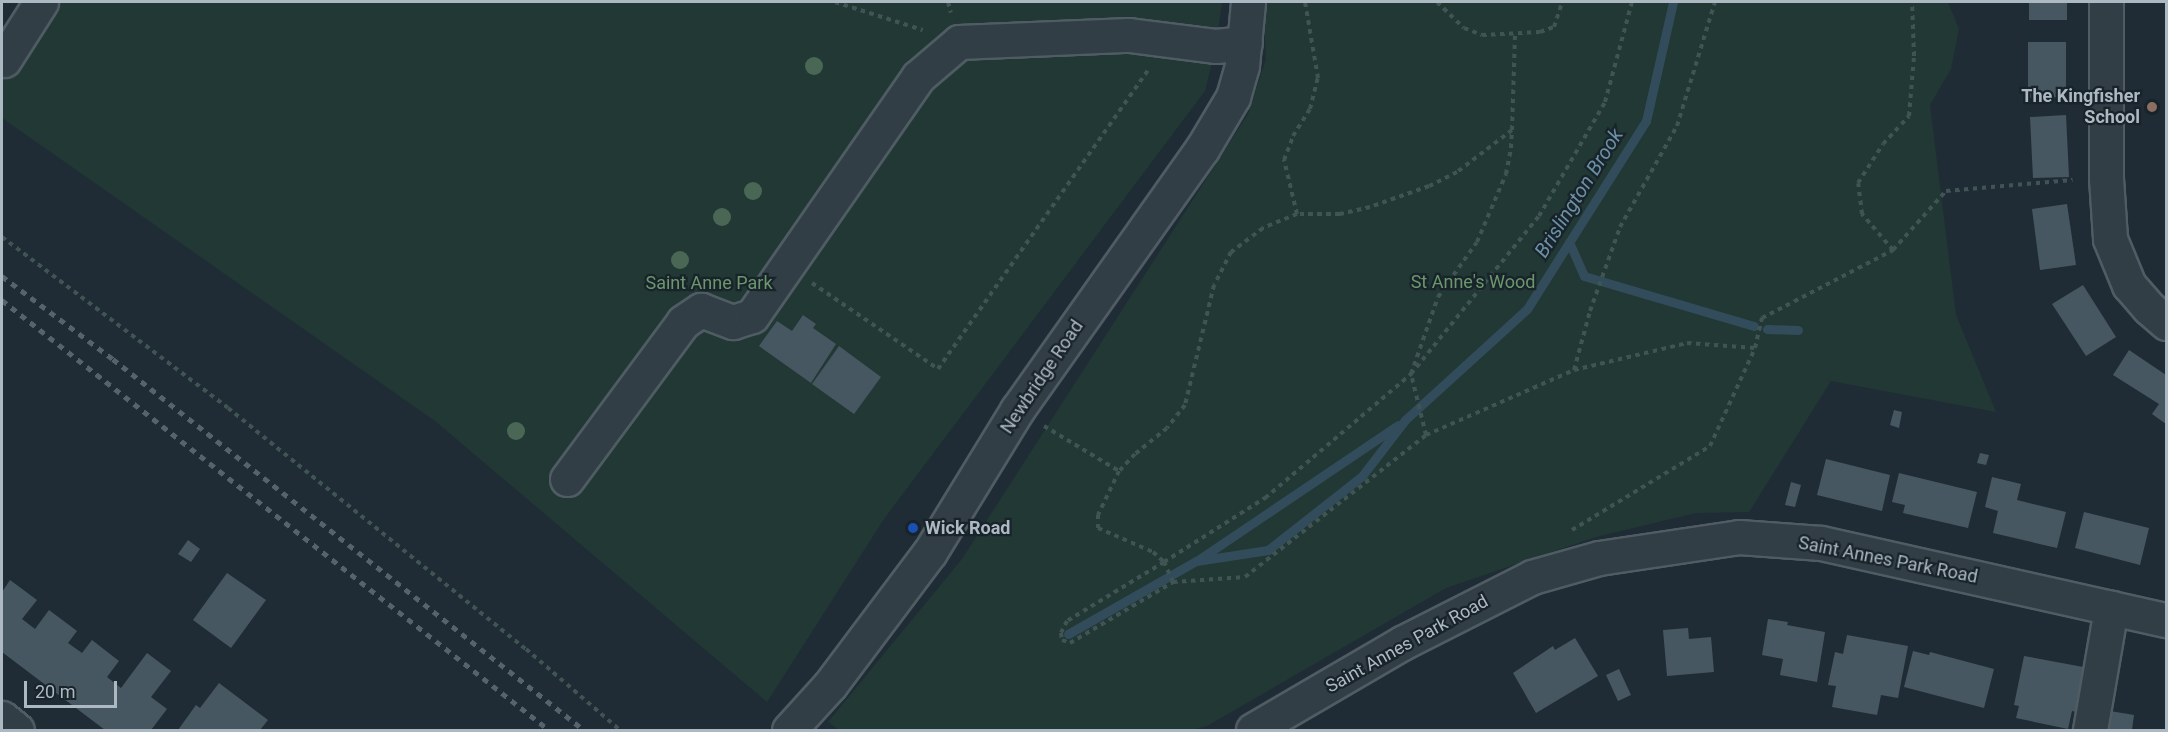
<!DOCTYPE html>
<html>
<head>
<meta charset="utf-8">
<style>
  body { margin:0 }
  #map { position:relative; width:2168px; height:732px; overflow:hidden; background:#1f2c35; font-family:Roboto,sans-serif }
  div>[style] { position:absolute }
  .green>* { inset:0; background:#223835 }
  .stream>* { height:9px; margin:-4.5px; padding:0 4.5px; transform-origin:4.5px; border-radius:4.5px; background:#324c5c }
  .building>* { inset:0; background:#475761 }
  .path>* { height:4px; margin-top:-2px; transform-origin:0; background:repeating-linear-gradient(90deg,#405453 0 4.5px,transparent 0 9px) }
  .roads { filter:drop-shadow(2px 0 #505c64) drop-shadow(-2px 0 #505c64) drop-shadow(0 2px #505c64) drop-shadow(0 -2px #505c64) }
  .minor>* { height:33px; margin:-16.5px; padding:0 16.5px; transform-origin:16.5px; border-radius:16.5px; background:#323e45 }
  .rail>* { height:4.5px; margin-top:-2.25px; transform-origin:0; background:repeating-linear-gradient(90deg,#54636d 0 6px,transparent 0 12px) }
  .trees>* { width:18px; height:18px; margin:-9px; border-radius:50%; background:#496754 }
  .dots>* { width:16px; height:16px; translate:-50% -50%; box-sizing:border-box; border:3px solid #18232a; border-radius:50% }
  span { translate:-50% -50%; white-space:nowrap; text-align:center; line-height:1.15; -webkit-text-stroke:4.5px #18232a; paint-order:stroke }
  .poi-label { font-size:18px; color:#acb9c3; font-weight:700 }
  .right { translate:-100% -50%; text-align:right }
  .left { translate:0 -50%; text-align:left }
  .park-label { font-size:18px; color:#6c976e }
  .street-label { font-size:18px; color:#acb9c3 }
  .water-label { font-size:20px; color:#6c91a7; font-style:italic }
  .frame { position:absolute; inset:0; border:3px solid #acb9c3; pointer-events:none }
  .scale { position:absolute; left:24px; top:681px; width:93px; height:27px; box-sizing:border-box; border:3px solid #acb9c3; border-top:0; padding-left:8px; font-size:18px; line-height:21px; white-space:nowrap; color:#acb9c3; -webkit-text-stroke:4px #18232a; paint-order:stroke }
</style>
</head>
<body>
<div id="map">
  <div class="green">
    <div style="clip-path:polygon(51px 2px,1222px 2px,1216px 46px,1205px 91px,884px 519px,767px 702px,435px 421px,2px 118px,2px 78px)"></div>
    <div style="clip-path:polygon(1260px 2px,1948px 2px,1959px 29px,1951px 69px,1930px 105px,1956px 315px,1996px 412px,1831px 381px,1749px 512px,1696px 513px,1596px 537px,1446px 588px,1207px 726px,1191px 730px,839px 730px,828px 722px,962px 559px,1248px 114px,1266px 59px,1264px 22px)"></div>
  </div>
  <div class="stream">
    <div style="left:1569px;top:242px;width:37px;rotate:66deg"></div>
    <div style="left:1584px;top:276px;width:177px;rotate:16.4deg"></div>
    <div style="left:1767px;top:329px;width:31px;rotate:2deg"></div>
    <div style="left:1198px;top:560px;width:241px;rotate:-34deg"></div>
    <div style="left:1068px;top:634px;width:147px;rotate:-29.7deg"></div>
    <div style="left:1196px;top:561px;width:73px;rotate:-8.7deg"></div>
    <div style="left:1268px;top:550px;width:120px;rotate:-38.2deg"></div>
    <div style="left:1362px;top:476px;width:71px;rotate:-52.5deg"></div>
    <div style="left:1405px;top:420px;width:165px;rotate:-42.3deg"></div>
    <div style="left:1527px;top:309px;width:222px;rotate:-57.7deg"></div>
    <div style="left:1646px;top:121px;width:122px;rotate:-77.2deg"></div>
  </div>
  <div class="building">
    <div style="clip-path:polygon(2029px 2px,2067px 2px,2067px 20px,2029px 20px)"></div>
    <div style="clip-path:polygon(2028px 42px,2066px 42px,2066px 97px,2028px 98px)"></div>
    <div style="clip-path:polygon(2066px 115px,2069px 177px,2033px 178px,2030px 117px)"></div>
    <div style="clip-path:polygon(2067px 204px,2076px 265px,2040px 270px,2032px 209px)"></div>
    <div style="clip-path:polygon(2083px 285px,2116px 337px,2086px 356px,2052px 304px)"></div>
    <div style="clip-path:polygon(803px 315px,816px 324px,813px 328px,836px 344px,811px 383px,759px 346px,777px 321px,792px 331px)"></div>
    <div style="clip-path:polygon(839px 346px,881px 377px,854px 414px,812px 384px)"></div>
    <div style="clip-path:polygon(2129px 350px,2166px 375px,2166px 424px,2152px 414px,2159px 404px,2113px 375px)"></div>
    <div style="clip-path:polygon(1894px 410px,1902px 412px,1899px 428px,1890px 425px)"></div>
    <div style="clip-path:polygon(1980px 453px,1989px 455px,1986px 465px,1977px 463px)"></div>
    <div style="clip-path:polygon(1826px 459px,1890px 475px,1882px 511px,1817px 495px)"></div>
    <div style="clip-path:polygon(1899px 473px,1977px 492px,1968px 528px,1903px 513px,1905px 505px,1892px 502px)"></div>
    <div style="clip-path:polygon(1992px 477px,2021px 484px,2017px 500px,2066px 512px,2057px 548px,1993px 533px,1998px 511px,1985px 507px)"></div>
    <div style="clip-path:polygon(1791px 482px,1801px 485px,1795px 507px,1785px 505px)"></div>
    <div style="clip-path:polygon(2084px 512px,2149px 528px,2140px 565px,2075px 548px)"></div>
    <div style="clip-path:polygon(188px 540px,200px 549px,191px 562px,178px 554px)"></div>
    <div style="clip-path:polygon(227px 573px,266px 600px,231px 648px,193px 620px)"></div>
    <div style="clip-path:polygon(10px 580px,37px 600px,22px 619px,35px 629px,49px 610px,77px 631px,68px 643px,82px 653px,92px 640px,119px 661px,107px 677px,121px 688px,147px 653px,171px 671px,151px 697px,167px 709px,151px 730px,105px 730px,2px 652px,2px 592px)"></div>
    <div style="clip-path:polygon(1768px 619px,1788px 622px,1787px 625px,1825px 632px,1817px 682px,1780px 675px,1783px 659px,1762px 655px)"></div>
    <div style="clip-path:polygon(1688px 628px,1689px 639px,1711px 637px,1714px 672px,1667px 676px,1663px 630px)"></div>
    <div style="clip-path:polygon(1847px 635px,1908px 646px,1898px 698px,1881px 695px,1877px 715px,1832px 707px,1836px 686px,1828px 685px,1835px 652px,1843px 654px)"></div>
    <div style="clip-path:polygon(1575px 638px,1598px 676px,1536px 713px,1513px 673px,1553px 646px,1555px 650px)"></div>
    <div style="clip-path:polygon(1913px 651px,1929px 655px,1930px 652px,1994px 669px,1984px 708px,1904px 687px)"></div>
    <div style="clip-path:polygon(2024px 656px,2094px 669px,2085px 714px,2072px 711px,2068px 729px,2016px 718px,2019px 706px,2014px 705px)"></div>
    <div style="clip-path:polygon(1619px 669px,1631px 695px,1618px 701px,1606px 675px)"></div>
    <div style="clip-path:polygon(219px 683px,268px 720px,260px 730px,178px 730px,196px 705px,200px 708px)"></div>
    <div style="clip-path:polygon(2110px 711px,2134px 715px,2132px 730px,2108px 729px)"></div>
  </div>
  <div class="path">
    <div style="left:835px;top:2px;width:92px;rotate:17.7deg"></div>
    <div style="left:948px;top:2px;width:11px;rotate:75deg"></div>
    <div style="left:1437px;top:2px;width:37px;rotate:44deg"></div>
    <div style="left:1464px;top:28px;width:19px;rotate:21deg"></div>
    <div style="left:1482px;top:35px;width:58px;rotate:-3deg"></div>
    <div style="left:1540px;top:32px;width:15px;rotate:-20deg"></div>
    <div style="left:1554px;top:27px;width:26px;rotate:-72deg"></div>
    <div style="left:1512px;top:130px;width:69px;rotate:142.6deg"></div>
    <div style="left:1457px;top:172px;width:31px;rotate:153deg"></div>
    <div style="left:1429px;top:186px;width:63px;rotate:160.4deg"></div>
    <div style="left:1370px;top:207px;width:31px;rotate:167deg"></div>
    <div style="left:1340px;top:214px;width:43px;rotate:180deg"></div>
    <div style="left:1297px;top:214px;width:37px;rotate:158deg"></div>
    <div style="left:1263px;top:228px;width:40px;rotate:143deg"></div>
    <div style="left:1231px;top:252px;width:37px;rotate:117deg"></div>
    <div style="left:1214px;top:285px;width:123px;rotate:103.6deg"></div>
    <div style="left:1185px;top:405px;width:29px;rotate:128deg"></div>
    <div style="left:1167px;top:428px;width:41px;rotate:140.9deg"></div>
    <div style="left:1135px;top:454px;width:23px;rotate:133deg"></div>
    <div style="left:1119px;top:471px;width:49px;rotate:115.5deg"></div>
    <div style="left:1098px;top:515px;width:13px;rotate:90deg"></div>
    <div style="left:1098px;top:528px;width:60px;rotate:23.6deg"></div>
    <div style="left:1153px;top:552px;width:15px;rotate:42deg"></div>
    <div style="left:1164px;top:562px;width:120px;rotate:-32.4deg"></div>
    <div style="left:1265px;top:498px;width:192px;rotate:-40.3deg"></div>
    <div style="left:1411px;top:374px;width:82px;rotate:-70.7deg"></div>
    <div style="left:1438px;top:297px;width:67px;rotate:-54.7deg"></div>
    <div style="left:1477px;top:242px;width:74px;rotate:-66.9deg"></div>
    <div style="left:1506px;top:174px;width:26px;rotate:-79deg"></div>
    <div style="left:1511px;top:148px;width:18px;rotate:-87deg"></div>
    <div style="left:1512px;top:130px;width:96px;rotate:-88.2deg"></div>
    <div style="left:1297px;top:214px;width:56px;rotate:-103.5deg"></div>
    <div style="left:1284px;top:160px;width:26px;rotate:-69deg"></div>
    <div style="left:1293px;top:136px;width:32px;rotate:-58deg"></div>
    <div style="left:1310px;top:109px;width:32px;rotate:-76deg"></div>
    <div style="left:1318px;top:78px;width:77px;rotate:-99.7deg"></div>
    <div style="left:2px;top:237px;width:283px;rotate:37.1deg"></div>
    <div style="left:228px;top:408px;width:383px;rotate:39deg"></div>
    <div style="left:526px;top:649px;width:124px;rotate:40.8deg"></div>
    <div style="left:1893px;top:250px;width:48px;rotate:-130.7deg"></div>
    <div style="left:1862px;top:214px;width:31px;rotate:-97deg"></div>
    <div style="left:1858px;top:183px;width:46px;rotate:-57.3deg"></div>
    <div style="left:1883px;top:144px;width:38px;rotate:-47deg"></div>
    <div style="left:1909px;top:116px;width:60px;rotate:-85.2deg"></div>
    <div style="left:1914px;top:56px;width:54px;rotate:-92.1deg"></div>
    <div style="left:812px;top:283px;width:153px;rotate:34.3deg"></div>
    <div style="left:938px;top:369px;width:365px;rotate:-54.9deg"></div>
    <div style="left:1574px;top:370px;width:61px;rotate:-74.8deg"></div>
    <div style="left:1590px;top:311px;width:89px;rotate:-70.3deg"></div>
    <div style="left:1620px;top:227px;width:116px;rotate:-60.6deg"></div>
    <div style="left:1677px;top:126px;width:130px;rotate:-73deg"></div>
    <div style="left:1044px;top:426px;width:87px;rotate:31deg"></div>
    <div style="left:1426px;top:435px;width:63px;rotate:-103.8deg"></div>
    <div style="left:1411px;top:374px;width:203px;rotate:-51deg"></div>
    <div style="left:1539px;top:216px;width:132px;rotate:-59.9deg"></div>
    <div style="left:1605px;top:102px;width:104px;rotate:-74.9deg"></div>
    <div style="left:1572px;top:530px;width:162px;rotate:-31.3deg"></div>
    <div style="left:1710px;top:446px;width:108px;rotate:-65.3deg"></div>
    <div style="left:1755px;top:348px;width:31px;rotate:-77deg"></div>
    <div style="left:1762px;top:318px;width:148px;rotate:-27.4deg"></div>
    <div style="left:1893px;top:250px;width:79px;rotate:-48.1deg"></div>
    <div style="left:1946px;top:191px;width:127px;rotate:-5deg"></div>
    <div style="left:1173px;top:582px;width:22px;rotate:-114deg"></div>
    <div style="left:1164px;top:562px;width:114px;rotate:148.7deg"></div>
    <div style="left:1067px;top:621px;width:13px;rotate:117deg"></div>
    <div style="left:1061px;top:633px;width:7px;rotate:82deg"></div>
    <div style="left:1062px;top:640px;width:9px;rotate:21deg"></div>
    <div style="left:1070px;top:643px;width:120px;rotate:-30.6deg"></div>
    <div style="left:1173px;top:582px;width:72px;rotate:-4deg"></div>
    <div style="left:1245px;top:577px;width:230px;rotate:-38.1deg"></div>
    <div style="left:1426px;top:435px;width:162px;rotate:-23.7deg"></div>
    <div style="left:1574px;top:370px;width:116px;rotate:-13.4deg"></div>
    <div style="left:1687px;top:343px;width:68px;rotate:4.2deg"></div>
  </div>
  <div class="roads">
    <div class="minor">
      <div style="left:2106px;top:2px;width:176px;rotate:90deg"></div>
      <div style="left:2106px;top:178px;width:61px;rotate:86.2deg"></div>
      <div style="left:2110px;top:239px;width:50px;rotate:67.6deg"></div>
      <div style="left:2129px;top:285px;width:30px;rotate:49deg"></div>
      <div style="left:2149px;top:308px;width:23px;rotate:41deg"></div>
      <div style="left:4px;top:60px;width:69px;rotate:-57.5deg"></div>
      <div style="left:567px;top:479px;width:195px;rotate:-53.5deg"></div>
      <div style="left:683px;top:322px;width:22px;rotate:-34deg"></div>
      <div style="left:701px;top:310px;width:34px;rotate:21deg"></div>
      <div style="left:733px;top:322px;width:20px;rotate:-18deg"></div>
      <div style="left:752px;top:316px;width:291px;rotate:-55.2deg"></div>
      <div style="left:918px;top:77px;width:54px;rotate:-40.5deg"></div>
      <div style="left:959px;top:42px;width:170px;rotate:-2.4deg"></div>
      <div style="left:1129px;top:35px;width:88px;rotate:7.2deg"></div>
      <div style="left:1216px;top:46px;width:29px;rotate:-6deg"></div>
      <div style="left:2px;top:718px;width:19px;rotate:39deg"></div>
      <div style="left:789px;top:730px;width:61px;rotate:-47.7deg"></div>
      <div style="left:830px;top:685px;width:166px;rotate:-53.1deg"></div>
      <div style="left:930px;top:552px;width:167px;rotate:-58.5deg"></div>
      <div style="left:1017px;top:410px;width:320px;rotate:-54.7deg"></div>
      <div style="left:1202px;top:149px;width:61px;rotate:-59.2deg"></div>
      <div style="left:1233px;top:97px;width:32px;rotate:-74deg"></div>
      <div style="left:1242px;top:66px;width:64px;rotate:-84.6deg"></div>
      <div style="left:1253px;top:730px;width:173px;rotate:-30.3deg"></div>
      <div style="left:1402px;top:643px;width:146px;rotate:-26.9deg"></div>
      <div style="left:1532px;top:577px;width:70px;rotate:-15.8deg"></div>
      <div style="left:1599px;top:558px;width:142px;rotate:-8.5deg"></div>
      <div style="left:1739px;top:537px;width:82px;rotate:4.2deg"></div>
      <div style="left:1821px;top:543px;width:353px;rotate:12.6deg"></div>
      <div style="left:2090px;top:730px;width:124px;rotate:-80.2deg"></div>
    </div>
  </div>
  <div class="rail">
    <div style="left:2px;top:276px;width:139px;rotate:36.8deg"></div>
    <div style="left:113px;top:359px;width:600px;rotate:38.23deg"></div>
    <div style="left:2px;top:300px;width:696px;rotate:38.17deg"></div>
  </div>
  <div class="trees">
    <div style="left:814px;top:66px"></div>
    <div style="left:753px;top:191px"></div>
    <div style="left:722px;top:217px"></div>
    <div style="left:680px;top:260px"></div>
    <div style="left:516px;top:431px"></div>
  </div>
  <div class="dots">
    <div style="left:2152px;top:107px;background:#8d6e63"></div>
    <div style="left:913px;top:528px;background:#1a4fb4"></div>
  </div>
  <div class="poi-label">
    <span class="right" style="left:2140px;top:107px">The Kingfisher<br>School</span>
    <span class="left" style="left:925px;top:528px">Wick Road</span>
  </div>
  <div class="park-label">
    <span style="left:1473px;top:282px">St Anne's Wood</span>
    <span style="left:709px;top:283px">Saint Anne Park</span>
  </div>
  <div class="street-label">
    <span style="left:1042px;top:377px;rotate:-56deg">Newbridge Road</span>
    <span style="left:1888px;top:560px;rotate:11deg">Saint Annes Park Road</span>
    <span style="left:1407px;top:644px;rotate:-29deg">Saint Annes Park Road</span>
  </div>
  <div class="water-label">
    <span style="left:1579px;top:193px;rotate:-58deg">Brislington Brook</span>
  </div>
  <div class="frame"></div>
  <div class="scale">20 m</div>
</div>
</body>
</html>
